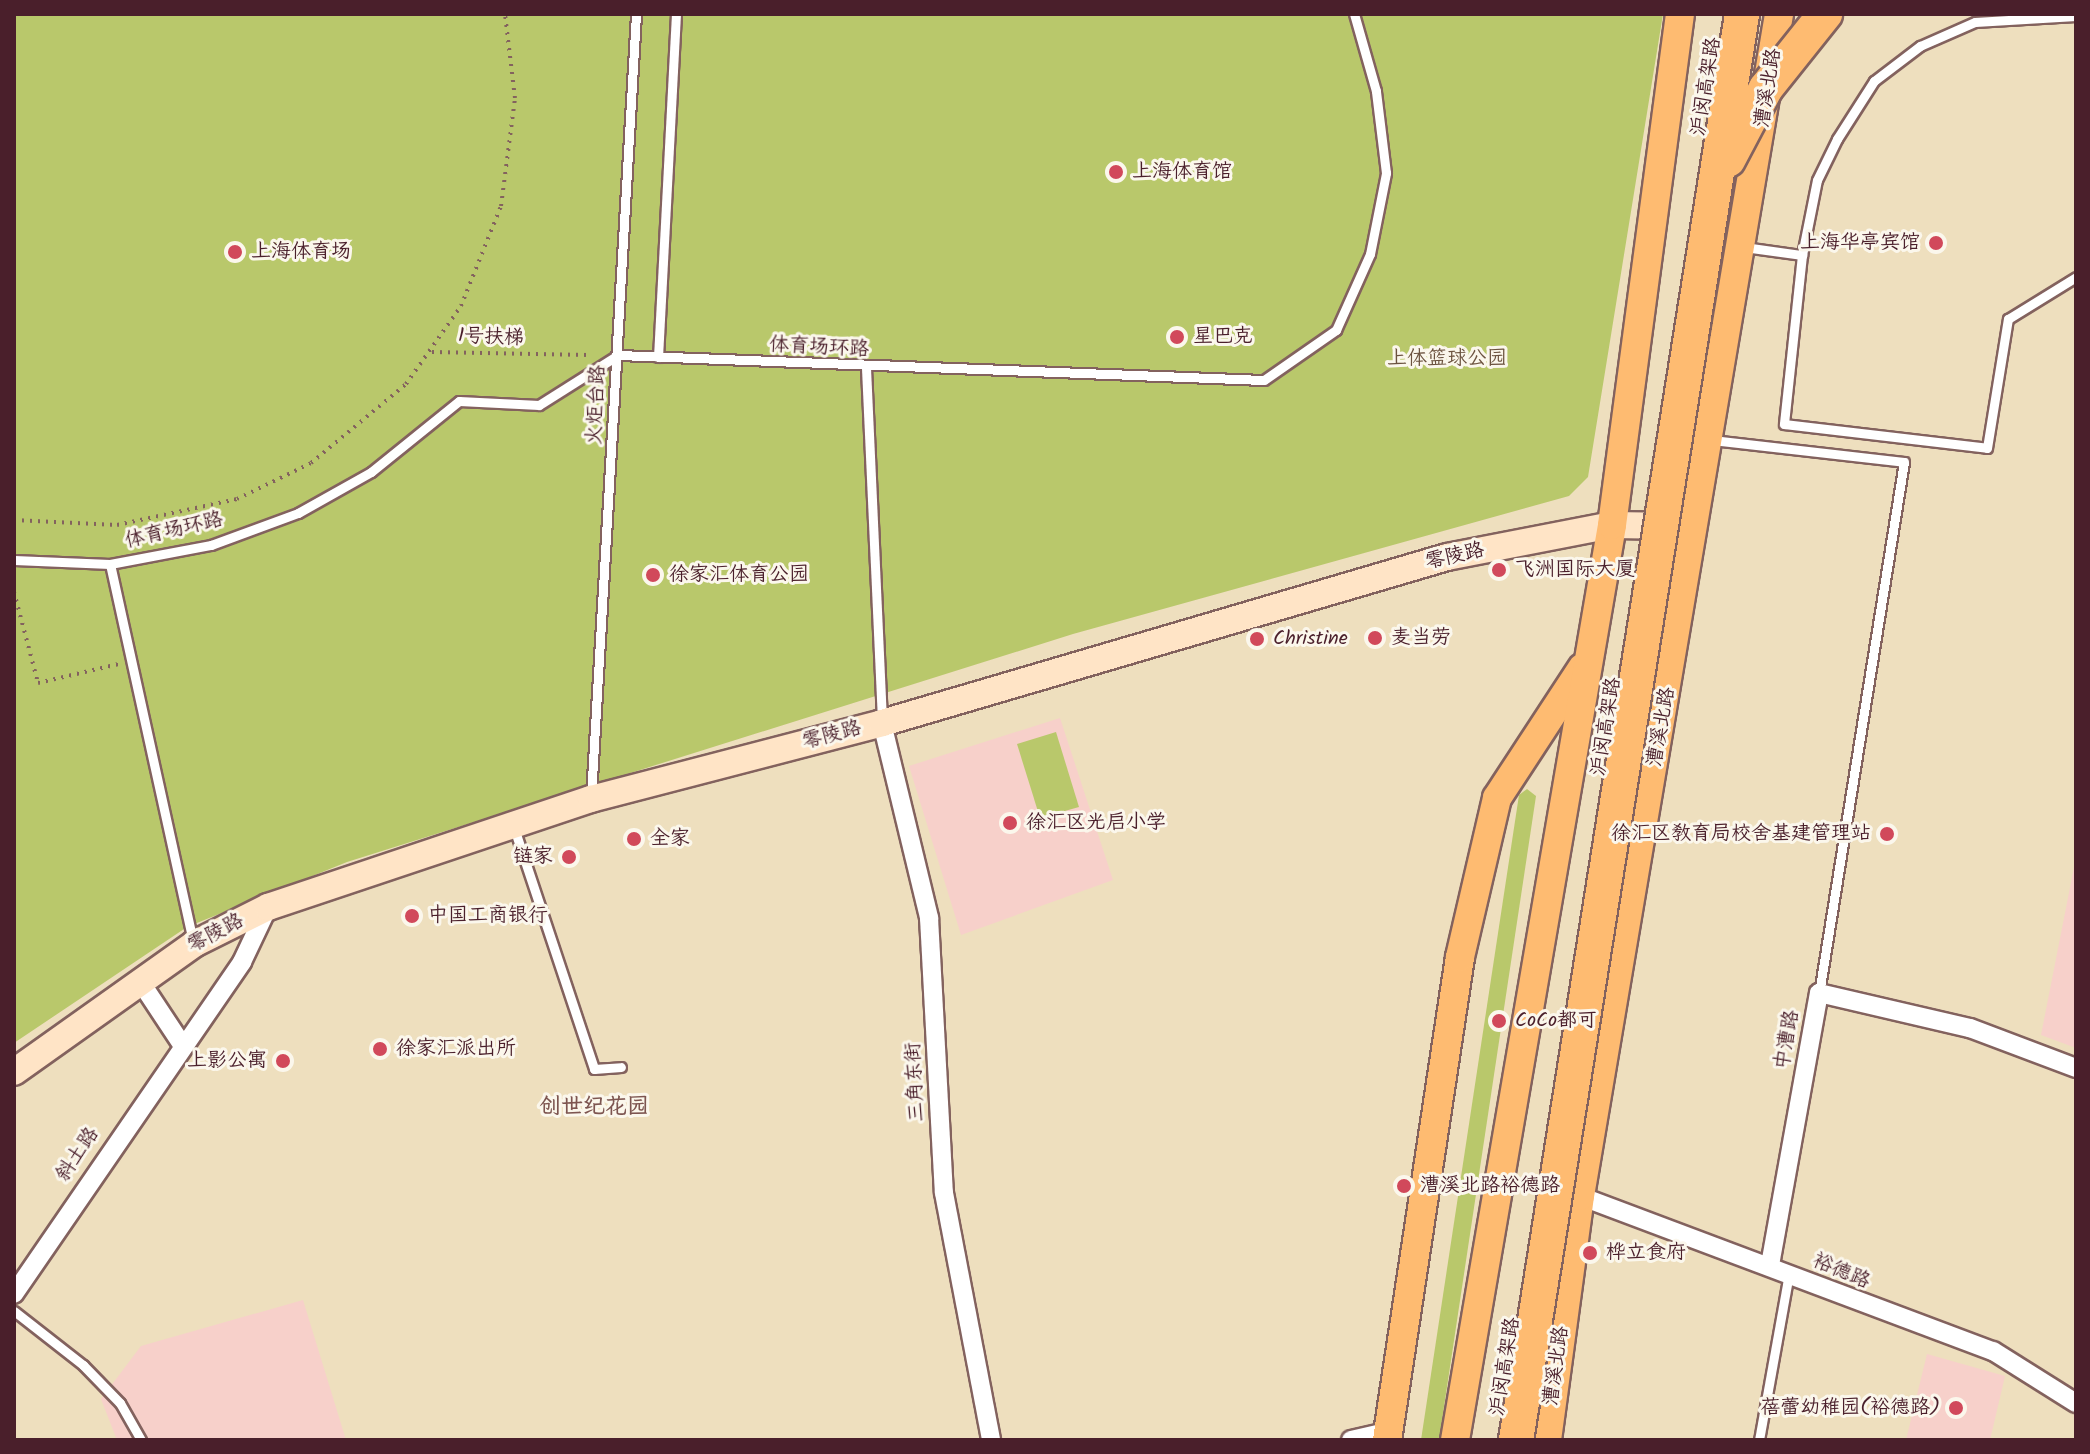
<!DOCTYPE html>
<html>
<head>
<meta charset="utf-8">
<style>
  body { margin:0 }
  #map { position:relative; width:2090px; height:1454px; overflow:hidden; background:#eedfbe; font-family:Kalam,"LXGW WenKai TC",sans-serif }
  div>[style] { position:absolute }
  .built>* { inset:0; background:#f7d0ca }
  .green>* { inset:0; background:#b9c86b }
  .path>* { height:4px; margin-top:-2px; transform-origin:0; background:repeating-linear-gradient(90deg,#83625e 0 2px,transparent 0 8px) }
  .roads { filter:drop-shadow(2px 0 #83625e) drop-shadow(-2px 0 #83625e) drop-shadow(0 2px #83625e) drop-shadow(0 -2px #83625e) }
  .lane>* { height:9px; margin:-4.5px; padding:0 4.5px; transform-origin:4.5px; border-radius:4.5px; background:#fff }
  .street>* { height:18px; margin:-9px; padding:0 9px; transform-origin:9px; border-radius:9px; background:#fff }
  .secondary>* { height:26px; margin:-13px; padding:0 13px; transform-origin:13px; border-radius:13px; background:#ffe4c6 }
  .primary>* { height:28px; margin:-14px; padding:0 14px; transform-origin:14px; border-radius:14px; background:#febb71 }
  .bridges { filter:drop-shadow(2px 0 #83625e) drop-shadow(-2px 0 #83625e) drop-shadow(0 2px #83625e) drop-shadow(0 -2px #83625e) }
  .highway-bridge>* { height:34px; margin:-17px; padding:0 17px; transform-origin:17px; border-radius:17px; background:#febb71 }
  .dots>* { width:22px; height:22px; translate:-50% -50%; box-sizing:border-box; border:4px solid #fbf7ec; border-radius:50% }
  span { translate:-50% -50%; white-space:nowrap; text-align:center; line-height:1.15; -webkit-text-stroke:6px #fbf7ec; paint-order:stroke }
  .street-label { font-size:20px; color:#4a1f2b }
  .poi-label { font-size:20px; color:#4a1f2b }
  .left { translate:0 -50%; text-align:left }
  .right { translate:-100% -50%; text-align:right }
  .park-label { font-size:20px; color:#6b523e }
  .neighbourhood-label { font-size:22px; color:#7d5550; font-weight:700 }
  .frame { position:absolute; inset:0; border:16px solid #4a1f2b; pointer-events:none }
</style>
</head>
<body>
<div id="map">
  <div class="built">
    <div style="clip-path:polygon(1060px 718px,1113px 880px,961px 935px,909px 766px)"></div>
    <div style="clip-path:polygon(2076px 857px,2076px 1048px,2041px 1035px)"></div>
    <div style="clip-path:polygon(303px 1300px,346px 1440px,117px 1440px,101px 1399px,141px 1346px)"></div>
    <div style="clip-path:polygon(1927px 1354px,2005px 1376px,1990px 1440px,1906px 1440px)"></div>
  </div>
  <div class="green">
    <div style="clip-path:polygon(14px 14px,1663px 14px,1588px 477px,1569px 496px,1073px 634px,347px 862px,187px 927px,14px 1043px)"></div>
    <div style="clip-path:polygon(1056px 732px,1079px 807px,1040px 818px,1017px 744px)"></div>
    <div style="clip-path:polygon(1527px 789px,1536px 796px,1439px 1440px,1421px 1440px,1519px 795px)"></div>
  </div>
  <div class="path">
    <div style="left:432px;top:352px;width:157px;rotate:1.1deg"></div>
    <div style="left:14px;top:520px;width:103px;rotate:2.8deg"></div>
    <div style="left:117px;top:525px;width:123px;rotate:-12.2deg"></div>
    <div style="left:237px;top:499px;width:82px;rotate:-25.9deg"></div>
    <div style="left:311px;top:463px;width:124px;rotate:-39.7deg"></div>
    <div style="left:406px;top:384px;width:95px;rotate:-54.8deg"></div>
    <div style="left:461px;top:306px;width:108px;rotate:-68.2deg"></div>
    <div style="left:501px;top:206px;width:109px;rotate:-82.6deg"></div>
    <div style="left:515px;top:98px;width:85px;rotate:-96.8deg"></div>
    <div style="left:14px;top:592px;width:94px;rotate:75.2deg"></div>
    <div style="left:38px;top:683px;width:83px;rotate:-13.2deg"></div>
  </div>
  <div class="roads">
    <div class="lane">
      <div style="left:1744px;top:247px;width:59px;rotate:7.9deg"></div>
      <div style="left:1802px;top:255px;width:76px;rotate:-78.7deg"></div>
      <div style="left:1817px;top:180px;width:46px;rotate:-64deg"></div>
      <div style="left:1837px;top:139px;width:69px;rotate:-57.5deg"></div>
      <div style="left:1874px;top:81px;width:58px;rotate:-37.3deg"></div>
      <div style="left:1920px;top:46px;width:60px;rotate:-23.6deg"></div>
      <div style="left:1975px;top:22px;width:101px;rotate:-3.4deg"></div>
      <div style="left:1802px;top:255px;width:170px;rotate:96.1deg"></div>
      <div style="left:1784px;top:424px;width:204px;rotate:6.7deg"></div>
      <div style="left:1987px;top:448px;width:131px;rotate:-80.8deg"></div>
      <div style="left:2008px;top:319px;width:80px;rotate:-31.7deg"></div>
      <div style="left:658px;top:357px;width:343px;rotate:-87deg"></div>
      <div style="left:866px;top:368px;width:352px;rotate:87.4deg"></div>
      <div style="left:1712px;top:440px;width:193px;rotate:6.5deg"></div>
      <div style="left:1904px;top:462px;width:538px;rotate:99.09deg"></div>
      <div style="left:14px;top:560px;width:96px;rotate:2.4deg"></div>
      <div style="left:110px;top:564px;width:103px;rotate:-10.7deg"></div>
      <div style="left:211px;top:545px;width:93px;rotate:-20.2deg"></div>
      <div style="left:298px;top:513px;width:84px;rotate:-29.3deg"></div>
      <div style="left:371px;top:472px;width:113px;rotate:-38.9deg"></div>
      <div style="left:459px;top:401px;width:80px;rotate:2.9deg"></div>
      <div style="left:539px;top:405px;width:93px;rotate:-32.3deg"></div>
      <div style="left:618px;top:355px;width:646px;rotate:2.22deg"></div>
      <div style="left:1264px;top:380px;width:88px;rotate:-34.8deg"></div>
      <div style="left:1336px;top:330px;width:83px;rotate:-65.9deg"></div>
      <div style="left:1370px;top:254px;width:83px;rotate:-78.8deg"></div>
      <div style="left:1386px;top:173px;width:83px;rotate:-97deg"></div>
      <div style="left:1376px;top:91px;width:80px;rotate:-105.9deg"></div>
      <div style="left:110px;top:564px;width:385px;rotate:77.6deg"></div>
      <div style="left:591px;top:797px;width:784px;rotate:-86.71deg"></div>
      <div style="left:514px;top:828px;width:254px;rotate:71.6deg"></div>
      <div style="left:594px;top:1069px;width:27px;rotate:-4deg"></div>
      <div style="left:14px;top:1311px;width:88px;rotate:38deg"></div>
      <div style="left:83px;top:1365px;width:53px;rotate:45.8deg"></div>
      <div style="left:120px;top:1403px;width:43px;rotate:60.4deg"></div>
      <div style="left:1759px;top:1440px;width:170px;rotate:-79.8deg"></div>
    </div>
    <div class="street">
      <div style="left:882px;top:723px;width:201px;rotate:76.4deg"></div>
      <div style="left:929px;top:918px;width:275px;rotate:86.9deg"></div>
      <div style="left:944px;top:1193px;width:251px;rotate:79.2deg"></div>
      <div style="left:140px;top:981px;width:74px;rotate:56.5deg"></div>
      <div style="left:1580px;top:1196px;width:441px;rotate:20.6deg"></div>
      <div style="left:1993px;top:1351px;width:98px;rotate:32.1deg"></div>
      <div style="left:1770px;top:1265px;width:276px;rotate:-79.8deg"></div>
      <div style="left:1819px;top:993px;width:155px;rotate:13.1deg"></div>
      <div style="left:1970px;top:1028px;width:113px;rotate:20.7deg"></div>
      <div style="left:14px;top:1294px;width:403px;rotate:-55.5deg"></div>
      <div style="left:242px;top:962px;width:61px;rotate:-64.7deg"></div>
      <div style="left:1351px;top:1440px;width:37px;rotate:-13deg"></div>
    </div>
    <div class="secondary">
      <div style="left:14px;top:1072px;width:221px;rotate:-35.4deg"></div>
      <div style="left:194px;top:944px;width:83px;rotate:-26.6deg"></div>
      <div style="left:268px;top:907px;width:341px;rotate:-18.5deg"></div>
      <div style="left:591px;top:799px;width:301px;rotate:-14.6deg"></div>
      <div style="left:882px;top:723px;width:589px;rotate:-16.37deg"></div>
      <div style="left:1447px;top:557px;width:168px;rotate:-11deg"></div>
      <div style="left:1612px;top:525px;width:66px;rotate:0.9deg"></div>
    </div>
    <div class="primary">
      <div style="left:1387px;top:1440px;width:488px;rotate:-81.4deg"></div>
      <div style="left:1460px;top:957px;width:163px;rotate:-76.9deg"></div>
      <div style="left:1497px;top:798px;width:155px;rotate:-56.8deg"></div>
      <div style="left:1455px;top:1440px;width:928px;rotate:-80.26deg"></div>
      <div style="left:1612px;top:525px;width:516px;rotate:-82.42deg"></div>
      <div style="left:1547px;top:1440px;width:246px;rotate:-82.3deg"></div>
      <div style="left:1580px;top:1196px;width:1199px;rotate:-80.44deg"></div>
    </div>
  </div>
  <div class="bridges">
    <div class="highway-bridge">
      <div style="left:1728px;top:160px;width:81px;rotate:-62.2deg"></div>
      <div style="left:1766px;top:88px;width:95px;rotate:-51.4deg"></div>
      <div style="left:1516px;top:1440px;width:1444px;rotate:-80.99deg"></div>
    </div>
  </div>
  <div class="dots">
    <div style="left:1116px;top:172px;background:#d1495b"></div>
    <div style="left:1936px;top:243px;background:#d1495b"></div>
    <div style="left:235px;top:252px;background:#d1495b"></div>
    <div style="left:1177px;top:337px;background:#d1495b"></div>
    <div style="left:1499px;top:570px;background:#d1495b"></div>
    <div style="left:653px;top:575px;background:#d1495b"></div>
    <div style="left:1375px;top:638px;background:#d1495b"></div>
    <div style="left:1257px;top:639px;background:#d1495b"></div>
    <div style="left:1010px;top:823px;background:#d1495b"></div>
    <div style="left:1887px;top:834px;background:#d1495b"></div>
    <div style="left:634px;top:839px;background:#d1495b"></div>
    <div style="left:569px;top:857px;background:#d1495b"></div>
    <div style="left:412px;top:916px;background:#d1495b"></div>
    <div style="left:1499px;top:1021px;background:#d1495b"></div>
    <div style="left:380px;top:1049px;background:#d1495b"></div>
    <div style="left:283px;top:1061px;background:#d1495b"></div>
    <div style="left:1404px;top:1186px;background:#d1495b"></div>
    <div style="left:1590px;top:1253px;background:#d1495b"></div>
    <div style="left:1956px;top:1408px;background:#d1495b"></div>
  </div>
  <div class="street-label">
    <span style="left:1707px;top:87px;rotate:-81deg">沪闵高架路</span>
    <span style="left:1769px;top:88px;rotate:-81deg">漕溪北路</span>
    <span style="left:491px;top:338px;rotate:2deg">1号扶梯</span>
    <span style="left:819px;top:348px;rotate:3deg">体育场环路</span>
    <span style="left:597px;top:405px;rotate:-87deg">火炬台路</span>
    <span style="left:174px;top:531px;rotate:-13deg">体育场环路</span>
    <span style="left:1455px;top:557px;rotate:-13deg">零陵路</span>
    <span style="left:1607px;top:727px;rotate:-81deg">沪闵高架路</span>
    <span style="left:1662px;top:727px;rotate:-80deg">漕溪北路</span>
    <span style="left:832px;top:736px;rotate:-15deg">零陵路</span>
    <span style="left:216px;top:934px;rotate:-28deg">零陵路</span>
    <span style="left:1788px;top:1040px;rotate:-80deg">中漕路</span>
    <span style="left:916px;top:1082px;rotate:-93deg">三角东街</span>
    <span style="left:78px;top:1155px;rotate:-56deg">斜土路</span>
    <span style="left:1841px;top:1272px;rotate:23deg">裕德路</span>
    <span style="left:1557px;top:1366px;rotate:-82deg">漕溪北路</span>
    <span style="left:1506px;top:1367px;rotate:-81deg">沪闵高架路</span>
  </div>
  <div class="poi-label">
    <span class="left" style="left:1132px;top:172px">上海体育馆</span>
    <span class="right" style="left:1920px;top:243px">上海华亭宾馆</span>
    <span class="left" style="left:251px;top:252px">上海体育场</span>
    <span class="left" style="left:1193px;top:337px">星巴克</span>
    <span class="left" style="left:1515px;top:570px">飞洲国际大厦</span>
    <span class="left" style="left:669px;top:575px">徐家汇体育公园</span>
    <span class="left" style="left:1391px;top:638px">麦当劳</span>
    <span class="left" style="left:1273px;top:639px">Christine</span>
    <span class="left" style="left:1026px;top:823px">徐汇区光启小学</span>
    <span class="right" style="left:1871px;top:834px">徐汇区教育局校舍基建管理站</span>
    <span class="left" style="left:650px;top:839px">全家</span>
    <span class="right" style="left:553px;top:857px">链家</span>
    <span class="left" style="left:428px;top:916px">中国工商银行</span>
    <span class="left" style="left:1515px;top:1021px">CoCo都可</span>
    <span class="left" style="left:396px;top:1049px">徐家汇派出所</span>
    <span class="right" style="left:267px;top:1061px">上影公寓</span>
    <span class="left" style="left:1420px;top:1186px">漕溪北路裕德路</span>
    <span class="left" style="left:1606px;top:1253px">桦立食府</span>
    <span class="right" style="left:1940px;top:1408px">蓓蕾幼稚园(裕德路)</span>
  </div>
  <div class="park-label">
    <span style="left:1447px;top:359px">上体篮球公园</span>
  </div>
  <div class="neighbourhood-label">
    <span style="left:594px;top:1108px">创世纪花园</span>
  </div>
  <div class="frame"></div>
</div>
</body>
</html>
